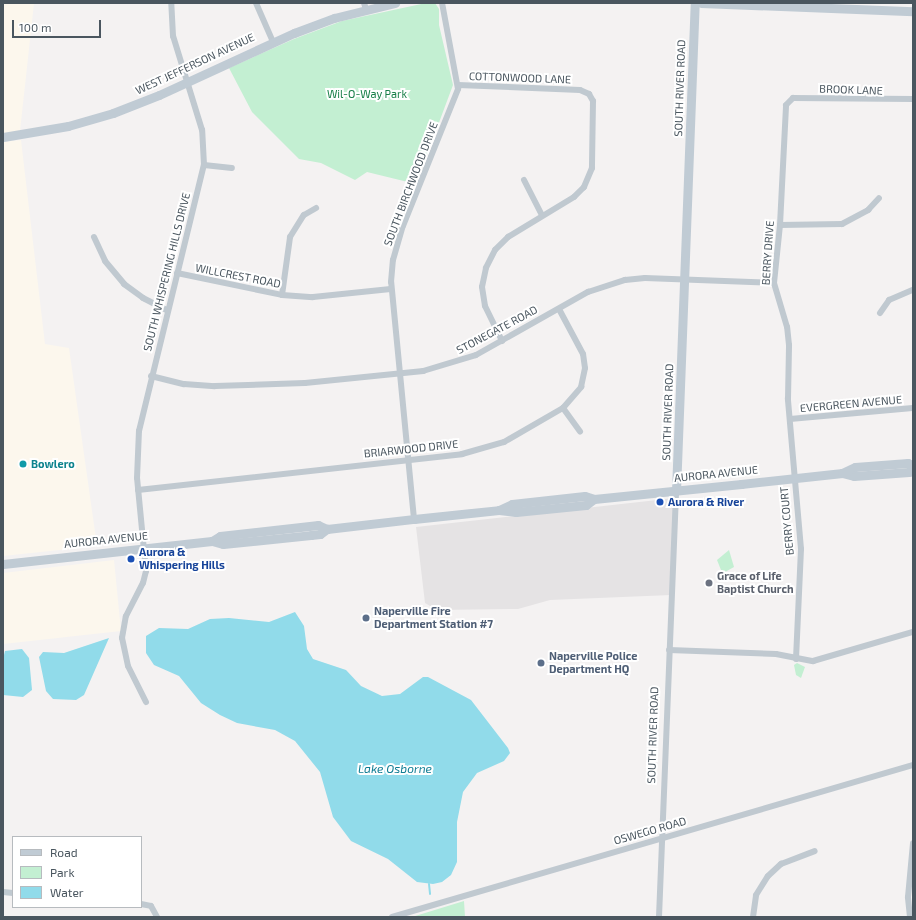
<!DOCTYPE html>
<html>
<head>
<meta charset="utf-8">
<style>
  body { margin:0 }
  #map { position:relative; width:916px; height:920px; overflow:hidden; background:#f4f2f2; font-family:"Exo 2",sans-serif }
  div>[style] { position:absolute }
  .commercial>* { inset:0; background:#fcf7ed }
  .education>* { inset:0; background:#e5e3e4 }
  .green>* { inset:0; background:#c3efd2 }
  .water>* { inset:0; background:#91dbea }
  .stream>* { height:2px; margin:-1px; padding:0 1px; transform-origin:1px; border-radius:1px; background:#91dbea }
  .street>* { height:6px; margin:-3px; padding:0 3px; transform-origin:3px; border-radius:3px; background:#c0c9d0 }
  .secondary>* { height:9px; margin:-4.5px; padding:0 4.5px; transform-origin:4.5px; border-radius:4.5px; background:#c0cbd4 }
  .dots>* { width:11px; height:11px; translate:-50% -50%; box-sizing:border-box; border:2px solid #fff; border-radius:50% }
  span { translate:-50% -50%; white-space:nowrap; text-align:center; line-height:1.15; -webkit-text-stroke:4px #fff; paint-order:stroke }
  .street-label { font-size:11px; color:#4a565f }
  .park-label { font-size:11px; color:#1a804a }
  .culture-label { font-size:11px; color:#0d838f; font-weight:700 }
  .left { translate:0 -50%; text-align:left }
  .transit-label { font-size:11px; color:#164399; font-weight:700 }
  .worship-label { font-size:11px; color:#5b616d; font-weight:700 }
  .service-label { font-size:11px; color:#4e5e75; font-weight:700 }
  .water-label { font-size:12px; color:#107d94; font-style:italic }
  .frame { position:absolute; inset:0; border:4px solid #4a565f; pointer-events:none }
  .legend { position:absolute; left:12px; top:836px; width:130px; height:72px; box-sizing:border-box; background:#fff; border:1px solid #b7bbbf; margin:0; padding:5px 7px; list-style:none; font-size:12px; color:#4a565f }
  .legend li { display:flex; align-items:center; gap:8px; height:20px }
  .legend b { width:20px; border:1px solid #b7bbbf }
  .scale { position:absolute; left:12px; top:20px; width:89px; height:18px; box-sizing:border-box; border:2px solid #4a565f; border-top:0; padding-left:5px; font-size:12px; line-height:14px; white-space:nowrap; color:#4a565f; -webkit-text-stroke:3px #fff; paint-order:stroke }
</style>
</head>
<body>
<div id="map">
  <div class="commercial">
    <div style="clip-path:polygon(3px 3px,34px 3px,20px 131px,3px 134px)"></div>
    <div style="clip-path:polygon(21px 140px,45px 344px,69px 348px,97px 546px,3px 556px,3px 142px)"></div>
    <div style="clip-path:polygon(114px 560px,121px 631px,3px 644px,3px 573px)"></div>
  </div>
  <div class="education">
    <div style="clip-path:polygon(675px 498px,671px 595px,550px 600px,518px 609px,437px 610px,425px 603px,416px 527px)"></div>
  </div>
  <div class="green">
    <div style="clip-path:polygon(426px 3px,435px 3px,439px 9px,439px 25px,453px 85px,416px 184px,367px 172px,355px 180px,321px 163px,299px 159px,252px 112px,229px 68px,294px 39px,342px 21px)"></div>
    <div style="clip-path:polygon(729px 550px,734px 567px,725px 572px,721px 570px,717px 560px)"></div>
    <div style="clip-path:polygon(797px 663px,805px 667px,801px 678px,796px 675px,794px 665px)"></div>
    <div style="clip-path:polygon(464px 901px,465px 917px,412px 917px)"></div>
  </div>
  <div class="water">
    <div style="clip-path:polygon(295px 612px,304px 626px,307px 649px,313px 659px,346px 670px,361px 686px,382px 696px,400px 694px,423px 677px,428px 677px,471px 700px,508px 748px,510px 753px,504px 761px,477px 773px,463px 792px,457px 822px,457px 862px,451px 875px,442px 882px,433px 884px,417px 882px,388px 859px,351px 841px,333px 817px,320px 772px,295px 741px,275px 730px,237px 723px,220px 715px,201px 703px,179px 676px,154px 665px,146px 653px,146px 636px,159px 628px,188px 629px,210px 619px,229px 618px,269px 622px)"></div>
    <div style="clip-path:polygon(109px 638px,84px 695px,76px 700px,53px 699px,46px 691px,39px 657px,43px 652px,64px 653px)"></div>
    <div style="clip-path:polygon(22px 649px,29px 658px,32px 690px,23px 697px,3px 695px,3px 659px,5px 651px)"></div>
  </div>
  <div class="stream">
    <div style="left:429px;top:884px;width:10px;rotate:84deg"></div>
  </div>
  <div class="street">
    <div style="left:256px;top:3px;width:43px;rotate:66.4deg"></div>
    <div style="left:364px;top:3px;width:6px;rotate:72deg"></div>
    <div style="left:458px;top:85px;width:122px;rotate:2.3deg"></div>
    <div style="left:580px;top:90px;width:10px;rotate:24deg"></div>
    <div style="left:589px;top:94px;width:8px;rotate:60deg"></div>
    <div style="left:593px;top:101px;width:67px;rotate:90.9deg"></div>
    <div style="left:592px;top:168px;width:21px;rotate:113deg"></div>
    <div style="left:584px;top:187px;width:14px;rotate:135deg"></div>
    <div style="left:574px;top:197px;width:77px;rotate:148.8deg"></div>
    <div style="left:508px;top:237px;width:18px;rotate:135deg"></div>
    <div style="left:495px;top:250px;width:20px;rotate:117deg"></div>
    <div style="left:486px;top:268px;width:19px;rotate:102deg"></div>
    <div style="left:482px;top:287px;width:19px;rotate:81deg"></div>
    <div style="left:485px;top:306px;width:39px;rotate:64deg"></div>
    <div style="left:204px;top:165px;width:28px;rotate:6deg"></div>
    <div style="left:524px;top:180px;width:39px;rotate:63deg"></div>
    <div style="left:780px;top:225px;width:62px;rotate:-0.9deg"></div>
    <div style="left:842px;top:224px;width:30px;rotate:-28deg"></div>
    <div style="left:868px;top:210px;width:16px;rotate:-47deg"></div>
    <div style="left:94px;top:237px;width:26px;rotate:65deg"></div>
    <div style="left:105px;top:261px;width:30px;rotate:50deg"></div>
    <div style="left:124px;top:284px;width:24px;rotate:36deg"></div>
    <div style="left:143px;top:298px;width:27px;rotate:27deg"></div>
    <div style="left:177px;top:273px;width:107px;rotate:11.8deg"></div>
    <div style="left:282px;top:295px;width:31px;rotate:4deg"></div>
    <div style="left:313px;top:297px;width:78px;rotate:-5.9deg"></div>
    <div style="left:282px;top:295px;width:59px;rotate:-82.1deg"></div>
    <div style="left:290px;top:237px;width:26px;rotate:-58deg"></div>
    <div style="left:304px;top:215px;width:14px;rotate:-30deg"></div>
    <div style="left:880px;top:313px;width:16px;rotate:-55deg"></div>
    <div style="left:889px;top:300px;width:26px;rotate:-23deg"></div>
    <div style="left:151px;top:376px;width:34px;rotate:14deg"></div>
    <div style="left:184px;top:384px;width:31px;rotate:4deg"></div>
    <div style="left:215px;top:386px;width:90px;rotate:-1.9deg"></div>
    <div style="left:305px;top:383px;width:119px;rotate:-5.8deg"></div>
    <div style="left:423px;top:371px;width:55px;rotate:-16.8deg"></div>
    <div style="left:476px;top:355px;width:129px;rotate:-29.4deg"></div>
    <div style="left:588px;top:292px;width:39px;rotate:-18deg"></div>
    <div style="left:625px;top:280px;width:20px;rotate:-6deg"></div>
    <div style="left:645px;top:278px;width:129px;rotate:2.2deg"></div>
    <div style="left:563px;top:408px;width:29px;rotate:54deg"></div>
    <div style="left:790px;top:419px;width:123px;rotate:-5.1deg"></div>
    <div style="left:138px;top:490px;width:326px;rotate:-6.3deg"></div>
    <div style="left:462px;top:454px;width:44px;rotate:-15.9deg"></div>
    <div style="left:504px;top:442px;width:68px;rotate:-30deg"></div>
    <div style="left:563px;top:408px;width:28px;rotate:-49deg"></div>
    <div style="left:581px;top:387px;width:19px;rotate:-78deg"></div>
    <div style="left:585px;top:368px;width:14px;rotate:-98deg"></div>
    <div style="left:583px;top:354px;width:51px;rotate:-118.1deg"></div>
    <div style="left:414px;top:519px;width:238px;rotate:-95.5deg"></div>
    <div style="left:391px;top:282px;width:22px;rotate:-85deg"></div>
    <div style="left:393px;top:260px;width:35px;rotate:-74deg"></div>
    <div style="left:403px;top:226px;width:148px;rotate:-68.1deg"></div>
    <div style="left:458px;top:89px;width:87px;rotate:-100.5deg"></div>
    <div style="left:669px;top:650px;width:107px;rotate:2.1deg"></div>
    <div style="left:776px;top:654px;width:38px;rotate:11deg"></div>
    <div style="left:813px;top:661px;width:104px;rotate:-16.2deg"></div>
    <div style="left:796px;top:659px;width:110px;rotate:-87.4deg"></div>
    <div style="left:801px;top:549px;width:151px;rotate:-95deg"></div>
    <div style="left:788px;top:399px;width:54px;rotate:-88.9deg"></div>
    <div style="left:789px;top:345px;width:18px;rotate:-96deg"></div>
    <div style="left:787px;top:327px;width:46px;rotate:-106.5deg"></div>
    <div style="left:774px;top:283px;width:58px;rotate:-84.1deg"></div>
    <div style="left:780px;top:225px;width:120px;rotate:-87.1deg"></div>
    <div style="left:786px;top:105px;width:10px;rotate:-45deg"></div>
    <div style="left:793px;top:98px;width:120px;rotate:0.5deg"></div>
    <div style="left:146px;top:702px;width:40px;rotate:-116.6deg"></div>
    <div style="left:128px;top:666px;width:29px;rotate:-102deg"></div>
    <div style="left:122px;top:638px;width:22px;rotate:-80deg"></div>
    <div style="left:126px;top:616px;width:37px;rotate:-63deg"></div>
    <div style="left:143px;top:583px;width:12px;rotate:-76deg"></div>
    <div style="left:146px;top:571px;width:93px;rotate:-95.5deg"></div>
    <div style="left:137px;top:478px;width:47px;rotate:-87.6deg"></div>
    <div style="left:139px;top:431px;width:274px;rotate:-76.3deg"></div>
    <div style="left:204px;top:165px;width:35px;rotate:-93deg"></div>
    <div style="left:202px;top:130px;width:98px;rotate:-107.1deg"></div>
    <div style="left:173px;top:36px;width:33px;rotate:-93deg"></div>
    <div style="left:3px;top:892px;width:10px;rotate:6deg"></div>
    <div style="left:141px;top:904px;width:10px;rotate:11deg"></div>
    <div style="left:151px;top:906px;width:13px;rotate:61deg"></div>
    <div style="left:392px;top:917px;width:543px;rotate:-16.26deg"></div>
    <div style="left:659px;top:917px;width:426px;rotate:-87.7deg"></div>
    <div style="left:753px;top:917px;width:22px;rotate:-82deg"></div>
    <div style="left:756px;top:895px;width:22px;rotate:-58deg"></div>
    <div style="left:768px;top:876px;width:18px;rotate:-43deg"></div>
    <div style="left:781px;top:864px;width:36px;rotate:-21deg"></div>
    <div style="left:910px;top:917px;width:20px;rotate:-96deg"></div>
    <div style="left:908px;top:897px;width:54px;rotate:-84.7deg"></div>
  </div>
  <div class="secondary">
    <div style="left:701px;top:3px;width:212px;rotate:2.2deg"></div>
    <div style="left:3px;top:137px;width:66px;rotate:-9.6deg"></div>
    <div style="left:68px;top:126px;width:47px;rotate:-16.1deg"></div>
    <div style="left:113px;top:113px;width:49px;rotate:-21.4deg"></div>
    <div style="left:159px;top:95px;width:149px;rotate:-24.7deg"></div>
    <div style="left:294px;top:33px;width:43px;rotate:-20.6deg"></div>
    <div style="left:334px;top:18px;width:63px;rotate:-13.8deg"></div>
    <div style="left:842px;top:473px;width:12px;rotate:14deg"></div>
    <div style="left:854px;top:476px;width:55px;rotate:-4.2deg"></div>
    <div style="left:909px;top:472px;width:6px;rotate:-45deg"></div>
    <div style="left:676px;top:491px;width:488px;rotate:-87.8deg"></div>
    <div style="left:499px;top:510px;width:14px;rotate:-25deg"></div>
    <div style="left:512px;top:504px;width:73px;rotate:-6.3deg"></div>
    <div style="left:585px;top:496px;width:9px;rotate:18deg"></div>
    <div style="left:594px;top:499px;width:148px;rotate:-5.8deg"></div>
    <div style="left:741px;top:484px;width:102px;rotate:-6.2deg"></div>
    <div style="left:842px;top:473px;width:14px;rotate:-25deg"></div>
    <div style="left:855px;top:467px;width:53px;rotate:-4.3deg"></div>
    <div style="left:908px;top:463px;width:6px;rotate:39deg"></div>
    <div style="left:212px;top:541px;width:9px;rotate:-32deg"></div>
    <div style="left:220px;top:536px;width:99px;rotate:-6.4deg"></div>
    <div style="left:318px;top:525px;width:10px;rotate:24deg"></div>
    <div style="left:3px;top:564px;width:210px;rotate:-6.3deg"></div>
    <div style="left:212px;top:541px;width:11px;rotate:15deg"></div>
    <div style="left:223px;top:544px;width:88px;rotate:-5.8deg"></div>
    <div style="left:311px;top:535px;width:9px;rotate:-6deg"></div>
    <div style="left:320px;top:534px;width:9px;rotate:-36deg"></div>
    <div style="left:327px;top:529px;width:88px;rotate:-6.6deg"></div>
    <div style="left:414px;top:519px;width:85px;rotate:-6deg"></div>
    <div style="left:499px;top:510px;width:17px;rotate:7deg"></div>
    <div style="left:516px;top:512px;width:70px;rotate:-5.7deg"></div>
    <div style="left:586px;top:505px;width:10px;rotate:-37deg"></div>
  </div>
  <div class="dots">
    <div style="left:23px;top:464px;background:#0f9aa8"></div>
    <div style="left:660px;top:502px;background:#1a4fb4"></div>
    <div style="left:131px;top:559px;background:#1a4fb4"></div>
    <div style="left:709px;top:583px;background:#6b7280"></div>
    <div style="left:366px;top:618px;background:#5c6f8a"></div>
    <div style="left:541px;top:663px;background:#5c6f8a"></div>
  </div>
  <div class="street-label">
    <span style="left:195px;top:64px;rotate:-25deg">WEST JEFFERSON AVENUE</span>
    <span style="left:520px;top:78px;rotate:2deg">COTTONWOOD LANE</span>
    <span style="left:680px;top:88px;rotate:-88deg">SOUTH RIVER ROAD</span>
    <span style="left:851px;top:90px;rotate:2deg">BROOK LANE</span>
    <span style="left:411px;top:184px;rotate:-69deg">SOUTH BIRCHWOOD DRIVE</span>
    <span style="left:768px;top:253px;rotate:-86deg">BERRY DRIVE</span>
    <span style="left:167px;top:272px;rotate:-76deg">SOUTH WHISPERING HILLS DRIVE</span>
    <span style="left:238px;top:276px;rotate:11deg">WILLCREST ROAD</span>
    <span style="left:497px;top:330px;rotate:-28deg">STONEGATE ROAD</span>
    <span style="left:851px;top:404px;rotate:-5deg">EVERGREEN AVENUE</span>
    <span style="left:668px;top:412px;rotate:-88deg">SOUTH RIVER ROAD</span>
    <span style="left:411px;top:449px;rotate:-6deg">BRIARWOOD DRIVE</span>
    <span style="left:716px;top:474px;rotate:-6deg">AURORA AVENUE</span>
    <span style="left:787px;top:521px;rotate:-95deg">BERRY COURT</span>
    <span style="left:106px;top:540px;rotate:-6deg">AURORA AVENUE</span>
    <span style="left:653px;top:735px;rotate:-88deg">SOUTH RIVER ROAD</span>
    <span style="left:650px;top:831px;rotate:-16deg">OSWEGO ROAD</span>
  </div>
  <div class="park-label">
    <span style="left:367px;top:94px">Wil-O-Way Park</span>
  </div>
  <div class="culture-label">
    <span class="left" style="left:31px;top:464px">Bowlero</span>
  </div>
  <div class="transit-label">
    <span class="left" style="left:668px;top:502px">Aurora &amp; River</span>
    <span class="left" style="left:139px;top:559px">Aurora &amp;<br>Whispering Hills</span>
  </div>
  <div class="worship-label">
    <span class="left" style="left:717px;top:583px">Grace of Life<br>Baptist Church</span>
  </div>
  <div class="service-label">
    <span class="left" style="left:374px;top:618px">Naperville Fire<br>Department Station #7</span>
    <span class="left" style="left:549px;top:663px">Naperville Police<br>Department HQ</span>
  </div>
  <div class="water-label">
    <span style="left:395px;top:769px">Lake Osborne</span>
  </div>
  <div class="frame"></div>
  <ul class="legend">
  <li><b style="height:5px;background:#c0cbd4"></b>Road</li>
  <li><b style="height:11px;background:#c3efd2"></b>Park</li>
  <li><b style="height:11px;background:#91dbea"></b>Water</li>
  </ul>
  <div class="scale">100 m</div>
</div>
</body>
</html>
